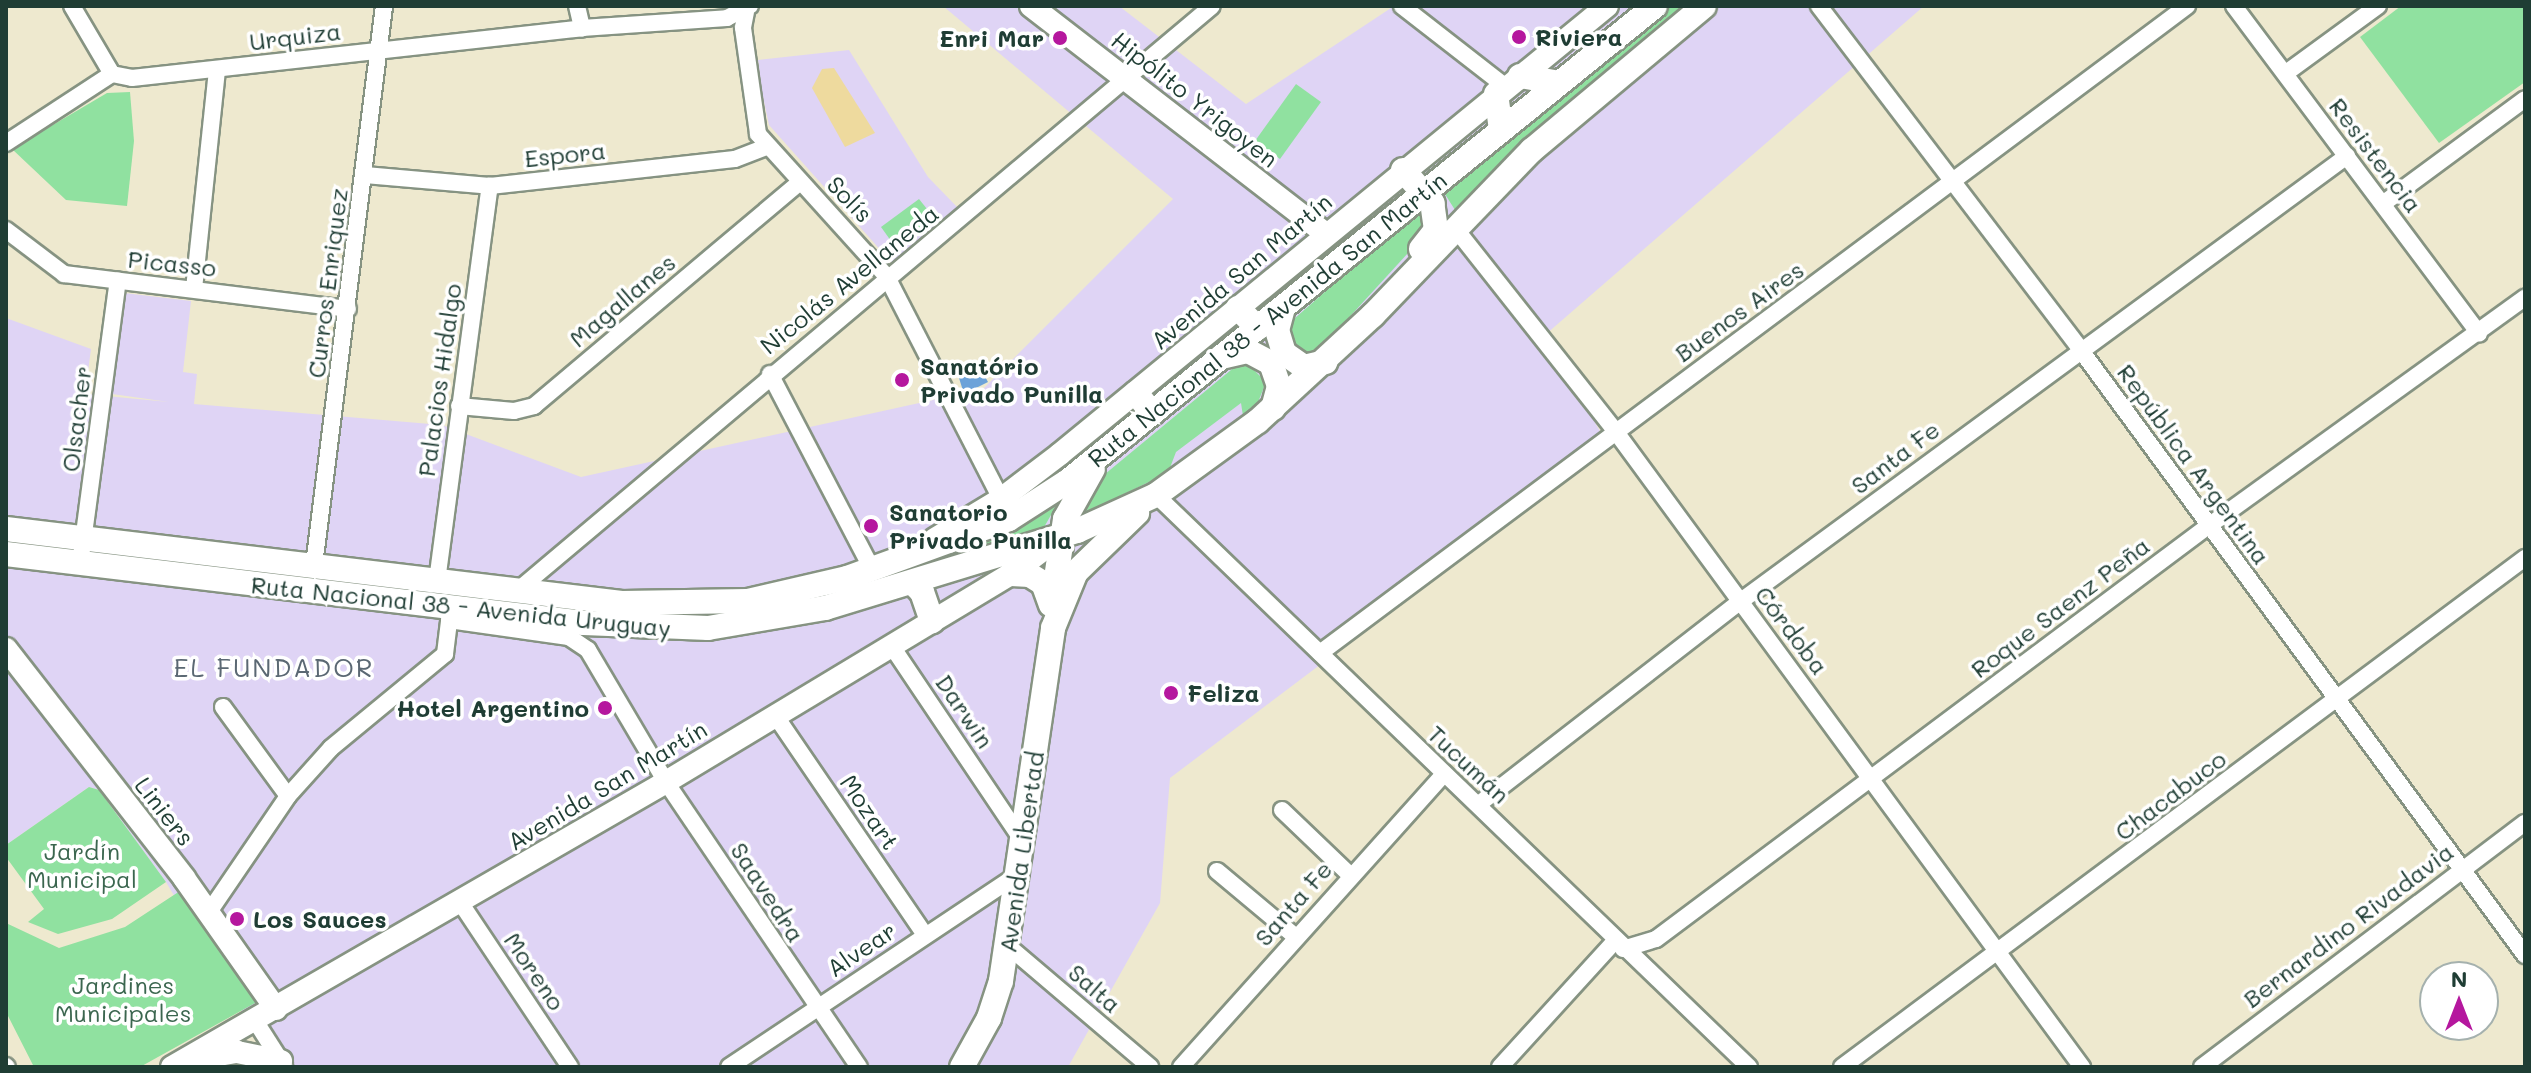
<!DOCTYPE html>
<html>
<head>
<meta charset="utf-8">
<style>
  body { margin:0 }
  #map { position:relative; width:2531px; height:1073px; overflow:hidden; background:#eee9cf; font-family:Mali,sans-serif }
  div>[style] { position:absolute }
  .built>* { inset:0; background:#dfd4f5 }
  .green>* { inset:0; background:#90e1a0 }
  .sand>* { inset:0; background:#eeda9e }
  .water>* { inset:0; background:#6ca2d9 }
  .roads { filter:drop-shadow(2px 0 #869382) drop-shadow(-2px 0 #869382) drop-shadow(0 2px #869382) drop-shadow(0 -2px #869382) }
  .street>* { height:16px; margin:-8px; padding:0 8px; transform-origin:8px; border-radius:8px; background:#fff }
  .secondary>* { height:22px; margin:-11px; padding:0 11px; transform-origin:11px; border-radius:11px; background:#fff }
  .primary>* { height:24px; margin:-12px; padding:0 12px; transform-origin:12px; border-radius:12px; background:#fff }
  .dots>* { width:22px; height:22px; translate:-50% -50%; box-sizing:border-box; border:4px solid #fff; border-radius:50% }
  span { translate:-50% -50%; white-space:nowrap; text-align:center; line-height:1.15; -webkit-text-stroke:7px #fff; paint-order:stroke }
  .street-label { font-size:24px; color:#1f3d34 }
  .poi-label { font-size:24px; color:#1f3d34; font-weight:700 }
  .left { translate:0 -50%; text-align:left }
  .right { translate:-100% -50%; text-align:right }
  .park-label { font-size:24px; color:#3b664f }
  .neighbourhood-label { font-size:26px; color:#5b6873; letter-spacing:2px }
  .frame { position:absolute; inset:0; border:8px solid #1f3d34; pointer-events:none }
  .north { position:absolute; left:2419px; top:961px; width:80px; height:80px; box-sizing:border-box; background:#fff; border:2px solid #a5b1ae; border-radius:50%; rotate:0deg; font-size:22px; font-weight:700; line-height:32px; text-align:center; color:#1f3d34 }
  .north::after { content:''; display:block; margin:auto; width:28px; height:36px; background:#b5179e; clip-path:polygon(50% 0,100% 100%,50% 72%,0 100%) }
</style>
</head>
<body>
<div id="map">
  <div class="built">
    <div style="clip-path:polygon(943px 6px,1119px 6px,1246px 104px,1394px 6px,1924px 6px,1545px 335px,1609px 447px,1170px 778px,1160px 903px,1068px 1067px,236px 1067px,265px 1050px,166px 882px,99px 790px,89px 787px,6px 845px,6px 318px,91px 349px,85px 394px,169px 402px,112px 394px,124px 293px,191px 301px,183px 372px,197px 374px,194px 404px,442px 425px,581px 477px,983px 389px,1173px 199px)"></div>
    <div style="clip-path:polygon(849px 50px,928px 177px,959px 209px,892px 263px,769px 125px,762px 92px,758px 60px)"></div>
  </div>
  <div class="green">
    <div style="clip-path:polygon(1670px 6px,1688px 6px,1499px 164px,1455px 210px,1443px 191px)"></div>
    <div style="clip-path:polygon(2401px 6px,2525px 6px,2525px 82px,2439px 143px,2360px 37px)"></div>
    <div style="clip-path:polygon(1296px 84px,1321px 102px,1280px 159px,1255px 141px)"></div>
    <div style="clip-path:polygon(130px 92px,134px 141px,127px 206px,66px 200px,12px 149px,107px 93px)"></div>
    <div style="clip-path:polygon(919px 199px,935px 219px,896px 248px,881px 227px)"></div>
    <div style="clip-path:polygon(1415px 213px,1422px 213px,1430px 229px,1312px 358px,1298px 357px,1287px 325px)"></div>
    <div style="clip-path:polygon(1247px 363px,1266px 382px,1257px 405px,1243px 416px,1241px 403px,1176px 452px,1168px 473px,1078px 516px,1099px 479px,1237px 365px)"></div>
    <div style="clip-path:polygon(1059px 501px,1043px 529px,886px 583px,707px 621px,510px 606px,511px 601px,669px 616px,746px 611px,884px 578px,991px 538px)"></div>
    <div style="clip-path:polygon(89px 787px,99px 790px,166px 882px,112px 919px,58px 934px,28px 922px,44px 909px,6px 857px,6px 845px)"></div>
    <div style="clip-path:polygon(183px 889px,257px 1002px,140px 1067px,34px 1067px,6px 1012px,6px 923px,59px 948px,125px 927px)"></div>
  </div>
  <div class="sand">
    <div style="clip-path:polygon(834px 68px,875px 133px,845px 147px,812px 88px,822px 69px)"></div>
  </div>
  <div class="water">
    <div style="clip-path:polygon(981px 369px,988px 382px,964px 394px,959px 378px)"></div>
  </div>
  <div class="roads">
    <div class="street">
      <div style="left:72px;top:6px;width:79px;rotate:59.5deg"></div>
      <div style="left:112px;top:74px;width:20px;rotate:11deg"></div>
      <div style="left:132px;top:78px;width:453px;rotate:-6.3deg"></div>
      <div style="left:582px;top:28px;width:145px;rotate:-3.9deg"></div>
      <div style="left:727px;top:18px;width:26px;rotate:-28deg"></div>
      <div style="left:577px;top:6px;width:23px;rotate:77deg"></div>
      <div style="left:1402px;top:6px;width:132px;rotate:37.9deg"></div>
      <div style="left:1819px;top:6px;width:431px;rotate:52.7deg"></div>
      <div style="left:2080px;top:349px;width:752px;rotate:53.71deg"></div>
      <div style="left:2234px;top:6px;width:409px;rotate:53.2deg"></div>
      <div style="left:746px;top:12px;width:16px;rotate:101deg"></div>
      <div style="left:743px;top:28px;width:107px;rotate:81.9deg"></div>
      <div style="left:758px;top:134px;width:193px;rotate:47.9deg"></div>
      <div style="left:887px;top:277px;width:250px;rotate:62.8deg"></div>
      <div style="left:2286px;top:73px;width:114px;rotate:-36.1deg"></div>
      <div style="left:6px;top:143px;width:126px;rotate:-33.1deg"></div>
      <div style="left:365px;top:175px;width:125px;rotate:5deg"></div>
      <div style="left:490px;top:186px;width:246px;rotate:-6.3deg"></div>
      <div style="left:735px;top:159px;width:34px;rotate:-21deg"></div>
      <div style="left:2384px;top:203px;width:175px;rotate:-36.4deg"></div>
      <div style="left:1455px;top:228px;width:260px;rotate:51.7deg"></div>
      <div style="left:1616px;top:432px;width:788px;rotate:53.73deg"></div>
      <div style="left:6px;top:230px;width:73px;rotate:37.2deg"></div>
      <div style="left:64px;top:274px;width:286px;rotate:7deg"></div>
      <div style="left:194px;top:289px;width:220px;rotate:-84deg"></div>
      <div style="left:770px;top:374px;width:220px;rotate:62.4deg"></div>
      <div style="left:459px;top:406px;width:55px;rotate:5.2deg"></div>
      <div style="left:514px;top:411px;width:21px;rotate:-14deg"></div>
      <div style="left:534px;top:406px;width:348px;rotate:-40.1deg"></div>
      <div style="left:1156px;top:495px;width:824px;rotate:43.97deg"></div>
      <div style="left:80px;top:564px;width:286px;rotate:-82.4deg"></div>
      <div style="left:314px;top:565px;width:563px;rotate:-82.86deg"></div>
      <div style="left:437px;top:581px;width:399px;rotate:-82.4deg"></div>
      <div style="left:517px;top:591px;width:908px;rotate:-40.09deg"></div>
      <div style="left:891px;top:645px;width:239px;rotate:56.1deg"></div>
      <div style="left:1320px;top:653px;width:1082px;rotate:-36.73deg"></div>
      <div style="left:223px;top:707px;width:110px;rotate:53.9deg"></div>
      <div style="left:775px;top:715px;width:266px;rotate:55.7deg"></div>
      <div style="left:1479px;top:804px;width:331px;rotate:-37.8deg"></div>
      <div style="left:1741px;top:601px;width:752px;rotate:-36.29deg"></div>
      <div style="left:1282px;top:810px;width:94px;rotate:43.7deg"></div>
      <div style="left:1217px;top:871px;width:103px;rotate:39.9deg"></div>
      <div style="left:460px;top:902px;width:198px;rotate:56.3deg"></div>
      <div style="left:209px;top:912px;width:140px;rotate:-55.7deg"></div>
      <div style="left:288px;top:796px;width:64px;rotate:-48.1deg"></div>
      <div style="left:331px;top:748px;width:148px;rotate:-39.5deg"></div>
      <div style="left:445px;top:654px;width:34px;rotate:-83deg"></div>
      <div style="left:449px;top:620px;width:121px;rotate:8.1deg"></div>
      <div style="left:569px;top:637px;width:23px;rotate:34deg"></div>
      <div style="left:588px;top:650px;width:153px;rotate:59.4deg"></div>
      <div style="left:666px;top:782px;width:344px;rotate:55.9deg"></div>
      <div style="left:1008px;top:946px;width:187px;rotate:40.4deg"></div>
      <div style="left:1623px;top:949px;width:34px;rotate:-17deg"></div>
      <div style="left:1656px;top:939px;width:688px;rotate:-36.79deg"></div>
      <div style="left:2207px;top:527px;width:392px;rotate:-35.8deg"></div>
      <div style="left:256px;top:1022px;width:52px;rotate:57.5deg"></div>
      <div style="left:6px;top:1066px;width:1px;rotate:45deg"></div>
      <div style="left:729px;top:1067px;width:350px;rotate:-33.7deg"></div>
      <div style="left:1181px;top:1067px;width:394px;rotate:-48.1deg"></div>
      <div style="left:1500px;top:1067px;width:171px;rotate:-47.6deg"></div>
      <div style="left:1842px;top:1067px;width:852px;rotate:-36.7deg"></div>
      <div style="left:2202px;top:1067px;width:405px;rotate:-37.1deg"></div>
    </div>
    <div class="secondary">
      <div style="left:1031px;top:6px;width:373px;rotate:37.7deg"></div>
      <div style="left:935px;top:539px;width:77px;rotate:-31.2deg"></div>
      <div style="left:1001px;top:499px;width:74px;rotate:-37.3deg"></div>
      <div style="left:1060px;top:454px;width:707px;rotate:-39.32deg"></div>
      <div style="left:6px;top:649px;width:290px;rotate:52.1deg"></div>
      <div style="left:184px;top:878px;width:160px;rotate:54.9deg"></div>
      <div style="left:202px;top:1058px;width:36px;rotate:-10deg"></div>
      <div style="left:237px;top:1052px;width:45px;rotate:11.6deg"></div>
      <div style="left:172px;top:1067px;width:570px;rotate:-29.98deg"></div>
      <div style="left:666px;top:782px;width:403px;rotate:-31.1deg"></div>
      <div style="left:1011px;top:574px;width:61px;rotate:-37.1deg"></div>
    </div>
    <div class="primary">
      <div style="left:1520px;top:76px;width:39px;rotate:10deg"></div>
      <div style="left:1496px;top:94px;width:36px;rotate:82deg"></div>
      <div style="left:1403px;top:170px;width:45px;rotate:48.6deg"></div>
      <div style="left:1421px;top:249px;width:24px;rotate:-52deg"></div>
      <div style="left:1436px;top:230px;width:28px;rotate:-98deg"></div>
      <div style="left:1238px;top:308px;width:28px;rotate:46deg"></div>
      <div style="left:1283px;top:308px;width:23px;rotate:105deg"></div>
      <div style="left:1277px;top:330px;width:24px;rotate:73deg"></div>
      <div style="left:1284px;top:353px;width:24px;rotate:35deg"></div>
      <div style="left:1304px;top:367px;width:22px;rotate:-13deg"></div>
      <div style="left:1221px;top:357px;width:28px;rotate:-13deg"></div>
      <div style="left:1248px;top:351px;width:26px;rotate:28deg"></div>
      <div style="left:1271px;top:363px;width:24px;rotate:71deg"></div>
      <div style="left:1279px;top:386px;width:23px;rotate:105deg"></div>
      <div style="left:1136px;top:393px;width:26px;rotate:51deg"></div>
      <div style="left:6px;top:529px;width:620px;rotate:6.85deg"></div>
      <div style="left:622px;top:603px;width:126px;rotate:-0.9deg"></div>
      <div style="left:748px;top:601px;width:102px;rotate:-13.1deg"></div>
      <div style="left:847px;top:578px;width:172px;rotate:-20deg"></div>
      <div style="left:1009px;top:519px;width:70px;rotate:-32.8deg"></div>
      <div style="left:1068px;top:481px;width:755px;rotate:-38.98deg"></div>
      <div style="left:6px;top:554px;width:582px;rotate:6.81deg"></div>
      <div style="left:584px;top:623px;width:124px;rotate:2.3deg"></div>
      <div style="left:708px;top:628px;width:119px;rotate:-9.7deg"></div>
      <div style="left:825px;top:608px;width:264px;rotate:-17deg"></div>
      <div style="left:1077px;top:531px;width:87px;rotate:-24.5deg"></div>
      <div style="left:1156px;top:495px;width:126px;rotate:-36deg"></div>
      <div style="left:1258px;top:421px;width:156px;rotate:-42.7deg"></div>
      <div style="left:1373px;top:315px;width:229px;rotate:-46.1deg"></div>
      <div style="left:1532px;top:150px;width:224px;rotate:-39.9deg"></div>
      <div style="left:1011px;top:574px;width:19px;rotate:3deg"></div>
      <div style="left:1030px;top:575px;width:15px;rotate:32deg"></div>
      <div style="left:1043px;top:583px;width:23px;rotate:70deg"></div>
      <div style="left:912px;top:582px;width:14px;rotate:45deg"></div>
      <div style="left:922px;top:592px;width:31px;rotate:71deg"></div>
      <div style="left:1052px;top:604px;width:86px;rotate:-81.3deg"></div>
      <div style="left:1065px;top:519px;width:57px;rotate:-60.8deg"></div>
      <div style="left:962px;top:1067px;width:56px;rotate:-61.1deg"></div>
      <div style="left:989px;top:1018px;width:39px;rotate:-72deg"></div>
      <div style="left:1001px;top:981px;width:357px;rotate:-81.6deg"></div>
      <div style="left:1053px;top:628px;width:61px;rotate:-67.7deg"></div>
      <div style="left:1076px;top:572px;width:85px;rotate:-44deg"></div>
    </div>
  </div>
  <div class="dots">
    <div style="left:1519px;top:37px;background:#b5179e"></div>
    <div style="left:1060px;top:38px;background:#b5179e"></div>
    <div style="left:902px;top:380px;background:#b5179e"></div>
    <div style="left:871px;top:526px;background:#b5179e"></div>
    <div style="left:1171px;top:693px;background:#b5179e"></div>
    <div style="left:605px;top:708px;background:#b5179e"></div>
    <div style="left:237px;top:919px;background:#b5179e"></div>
  </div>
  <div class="street-label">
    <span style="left:295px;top:36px;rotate:-7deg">Urquiza</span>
    <span style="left:1195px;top:99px;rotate:38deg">Hipólito Yrigoyen</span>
    <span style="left:565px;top:154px;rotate:-6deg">Espora</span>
    <span style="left:2376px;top:155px;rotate:53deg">Resistencia</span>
    <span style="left:850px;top:199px;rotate:46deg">Solís</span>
    <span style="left:172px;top:263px;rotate:6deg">Picasso</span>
    <span style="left:1241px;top:271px;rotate:-40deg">Avenida San Martín</span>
    <span style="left:849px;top:279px;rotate:-39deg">Nicolás Avellaneda</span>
    <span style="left:327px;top:283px;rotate:-83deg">Curros Enriquez</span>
    <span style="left:622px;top:300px;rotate:-40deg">Magallanes</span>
    <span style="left:1739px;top:311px;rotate:-36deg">Buenos Aires</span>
    <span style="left:1267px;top:319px;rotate:-39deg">Ruta Nacional 38 - Avenida San Martín</span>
    <span style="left:439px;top:380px;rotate:-82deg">Palacios Hidalgo</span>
    <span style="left:76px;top:419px;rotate:-83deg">Olsacher</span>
    <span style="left:1895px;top:457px;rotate:-37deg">Santa Fe</span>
    <span style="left:2194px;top:464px;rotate:54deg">República Argentina</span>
    <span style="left:461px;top:606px;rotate:6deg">Ruta Nacional 38 - Avenida Uruguay</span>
    <span style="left:2060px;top:607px;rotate:-37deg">Roque Saenz Peña</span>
    <span style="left:1792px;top:630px;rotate:53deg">Córdoba</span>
    <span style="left:965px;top:711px;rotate:56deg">Darwin</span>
    <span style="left:1469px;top:764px;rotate:43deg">Tucumán</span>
    <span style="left:607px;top:785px;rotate:-31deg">Avenida San Martín</span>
    <span style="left:2170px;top:795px;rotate:-37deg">Chacabuco</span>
    <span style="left:165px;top:811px;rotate:52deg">Liniers</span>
    <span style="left:870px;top:812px;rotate:56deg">Mozart</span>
    <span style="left:1021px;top:852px;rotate:-82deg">Avenida Libertad</span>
    <span style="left:768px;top:892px;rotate:57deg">Saavedra</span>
    <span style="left:1293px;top:903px;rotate:-49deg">Santa Fe</span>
    <span style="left:2348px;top:925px;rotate:-37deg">Bernardino Rivadavia</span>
    <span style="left:861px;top:949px;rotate:-34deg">Alvear</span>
    <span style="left:535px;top:971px;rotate:56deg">Moreno</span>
    <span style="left:1095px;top:988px;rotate:41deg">Salta</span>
  </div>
  <div class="poi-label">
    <span class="left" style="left:1535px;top:37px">Riviera</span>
    <span class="right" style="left:1044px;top:38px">Enri Mar</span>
    <span class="left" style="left:920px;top:380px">Sanatório<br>Privado Punilla</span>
    <span class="left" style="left:889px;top:526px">Sanatorio<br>Privado Punilla</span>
    <span class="left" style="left:1187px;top:693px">Feliza</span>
    <span class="right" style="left:589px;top:708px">Hotel Argentino</span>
    <span class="left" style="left:253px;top:919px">Los Sauces</span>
  </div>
  <div class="park-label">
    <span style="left:82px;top:865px">Jardín<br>Municipal</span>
    <span style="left:123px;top:999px">Jardines<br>Municipales</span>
  </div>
  <div class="neighbourhood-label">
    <span style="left:274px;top:668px">EL FUNDADOR</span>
  </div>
  <div class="frame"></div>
  <div class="north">N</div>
</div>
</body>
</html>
